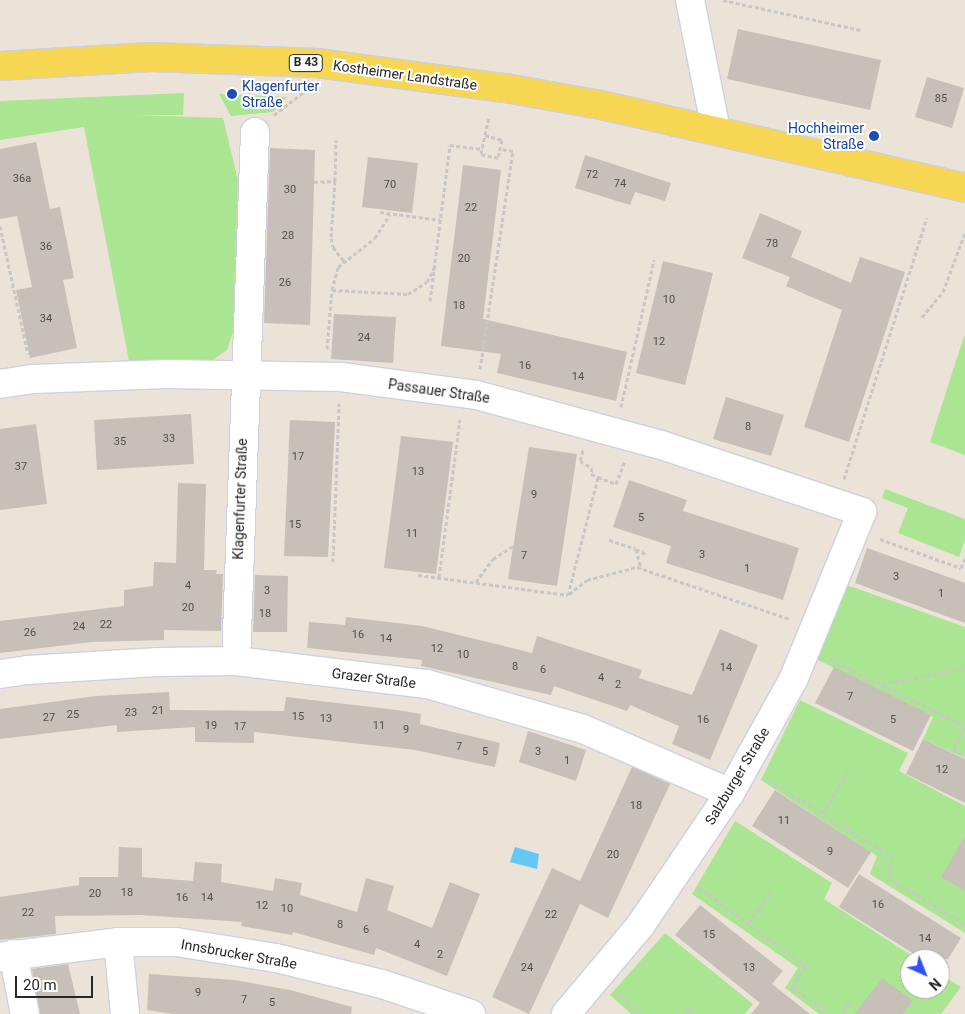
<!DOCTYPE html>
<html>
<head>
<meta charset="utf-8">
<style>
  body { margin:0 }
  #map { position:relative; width:965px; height:1014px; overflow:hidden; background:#ebe3d8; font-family:Roboto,sans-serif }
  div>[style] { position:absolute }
  .green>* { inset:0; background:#aae591 }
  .water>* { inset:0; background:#65c7f3 }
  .building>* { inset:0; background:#c6c0b8 }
  .path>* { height:3px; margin-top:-1.5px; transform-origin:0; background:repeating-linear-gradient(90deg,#c7c7c7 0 4px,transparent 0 6.5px) }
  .roads { filter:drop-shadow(1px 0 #cdd0e2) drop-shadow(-1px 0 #cdd0e2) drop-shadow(0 1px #cdd0e2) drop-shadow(0 -1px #cdd0e2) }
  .minor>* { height:28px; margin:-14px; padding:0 14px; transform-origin:14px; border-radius:14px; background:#fff }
  .major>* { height:28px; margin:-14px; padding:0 14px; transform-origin:14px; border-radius:14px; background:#f6d652 }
  .dots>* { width:14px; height:14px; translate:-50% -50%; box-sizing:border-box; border:2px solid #fff; border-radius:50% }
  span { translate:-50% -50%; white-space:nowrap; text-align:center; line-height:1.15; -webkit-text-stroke:4px #fff; paint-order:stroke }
  .number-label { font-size:11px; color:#4f4d4b }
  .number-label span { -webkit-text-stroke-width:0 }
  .shield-label span { padding:1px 4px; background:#fff; border:1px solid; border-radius:4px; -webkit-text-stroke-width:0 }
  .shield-label { font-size:12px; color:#272727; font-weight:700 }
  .street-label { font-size:14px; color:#272727 }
  .transit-label { font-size:14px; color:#164399 }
  .left { translate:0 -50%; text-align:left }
  .right { translate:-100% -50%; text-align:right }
  .north { position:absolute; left:900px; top:949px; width:50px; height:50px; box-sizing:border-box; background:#fff; border:1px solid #a9a9a9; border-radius:50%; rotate:136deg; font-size:14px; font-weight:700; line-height:20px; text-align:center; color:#272727 }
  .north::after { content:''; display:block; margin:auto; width:18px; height:22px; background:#314fff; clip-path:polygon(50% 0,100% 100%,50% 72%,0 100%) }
  .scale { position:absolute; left:15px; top:976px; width:78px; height:22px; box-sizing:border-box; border:2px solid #272727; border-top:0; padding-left:6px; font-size:15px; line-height:18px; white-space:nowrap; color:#272727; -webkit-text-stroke:4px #fff; paint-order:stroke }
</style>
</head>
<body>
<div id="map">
  <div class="green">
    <div style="clip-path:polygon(184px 93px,183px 115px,135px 115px,223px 118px,238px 180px,233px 332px,227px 350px,211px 361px,130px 366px,84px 127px,0 140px,0 101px)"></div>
    <div style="clip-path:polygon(219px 94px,287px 97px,273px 112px,231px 116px)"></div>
    <div style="clip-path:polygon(964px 336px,965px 336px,965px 455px,930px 442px)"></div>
    <div style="clip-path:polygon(885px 489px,965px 519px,965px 540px,959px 557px,898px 533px,908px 508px,882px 498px)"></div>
    <div style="clip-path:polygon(847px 585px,965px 627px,965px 758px,923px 739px,933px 717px,816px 659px)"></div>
    <div style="clip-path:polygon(800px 700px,908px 753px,899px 771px,965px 806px,965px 933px,870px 874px,877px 856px,761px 780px)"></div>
    <div style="clip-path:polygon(735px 821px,832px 883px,824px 899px,917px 959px,910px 959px,910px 989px,940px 989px,940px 974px,961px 987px,941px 1014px,819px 1014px,785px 988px,798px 968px,692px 894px)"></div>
    <div style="clip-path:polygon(665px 933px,753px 1004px,745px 1014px,631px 1014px,610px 995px)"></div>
  </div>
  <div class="water">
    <div style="clip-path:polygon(515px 847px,539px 854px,537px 869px,510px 862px)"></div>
  </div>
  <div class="building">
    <div style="clip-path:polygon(738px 29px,881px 60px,870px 110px,727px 79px)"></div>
    <div style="clip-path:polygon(927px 77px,964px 88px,952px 128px,915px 117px)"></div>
    <div style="clip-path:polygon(36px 142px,50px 209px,60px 207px,74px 278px,63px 280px,77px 348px,30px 358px,16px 290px,32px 287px,17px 216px,0 219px,0 149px)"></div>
    <div style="clip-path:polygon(270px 148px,315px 150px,310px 325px,264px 323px)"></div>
    <div style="clip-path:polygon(585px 155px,671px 183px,665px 201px,635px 192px,630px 205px,575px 188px)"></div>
    <div style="clip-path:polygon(368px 157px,418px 163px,412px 213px,362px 207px)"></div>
    <div style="clip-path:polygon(463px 165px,501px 170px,483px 319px,627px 352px,616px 401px,497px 373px,501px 354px,441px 346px)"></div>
    <div style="clip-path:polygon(760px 213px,802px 231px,791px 257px,851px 283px,860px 257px,905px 272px,849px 442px,804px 427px,842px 310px,786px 286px,790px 277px,742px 258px)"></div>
    <div style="clip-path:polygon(663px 261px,713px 273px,685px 385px,636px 373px)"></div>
    <div style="clip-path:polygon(334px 314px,396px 317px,393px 363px,331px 359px)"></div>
    <div style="clip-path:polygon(726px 397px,784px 415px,771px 456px,713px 439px)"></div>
    <div style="clip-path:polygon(191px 414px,194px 464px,97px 470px,94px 420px)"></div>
    <div style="clip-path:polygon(290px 420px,335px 422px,328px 557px,284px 556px)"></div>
    <div style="clip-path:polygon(36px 424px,47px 504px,0 510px,0 429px)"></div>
    <div style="clip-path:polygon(401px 436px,453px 442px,436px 574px,384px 568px)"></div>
    <div style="clip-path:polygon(529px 447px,577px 454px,557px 586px,508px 579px)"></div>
    <div style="clip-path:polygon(629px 480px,687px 500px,683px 511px,799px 548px,783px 600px,666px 563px,671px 546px,613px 527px)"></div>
    <div style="clip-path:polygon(178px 483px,206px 484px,204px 570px,217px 570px,216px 574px,223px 574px,221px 631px,164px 630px,164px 640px,92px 642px,0 653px,0 621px,124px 606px,124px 590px,153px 586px,154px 562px,176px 563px)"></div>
    <div style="clip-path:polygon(867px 548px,965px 583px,965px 623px,855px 583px)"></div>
    <div style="clip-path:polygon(255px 575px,288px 576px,287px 632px,253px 632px)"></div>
    <div style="clip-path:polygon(346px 617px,422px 626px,532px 653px,537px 636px,642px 670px,639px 678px,692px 695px,720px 629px,758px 645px,710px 760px,672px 744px,679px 726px,630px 705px,627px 711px,554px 686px,551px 695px,421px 666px,422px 660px,307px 648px,309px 622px,345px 625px)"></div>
    <div style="clip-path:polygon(834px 667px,931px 715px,913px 751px,815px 703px)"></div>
    <div style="clip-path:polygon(169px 692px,170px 710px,284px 711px,286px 697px,397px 710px,421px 714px,420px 724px,500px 743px,495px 767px,415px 750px,254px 732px,254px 743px,195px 742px,195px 727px,117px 732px,117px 725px,0 739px,0 709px,96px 696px)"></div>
    <div style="clip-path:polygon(528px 731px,586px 750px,576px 781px,519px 762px)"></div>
    <div style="clip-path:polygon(923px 739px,965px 759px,965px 803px,906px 774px)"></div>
    <div style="clip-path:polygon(632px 767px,670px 784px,608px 918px,580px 904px,529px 1014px,492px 997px,552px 868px,580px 881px)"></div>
    <div style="clip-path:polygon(775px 790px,871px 852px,848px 888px,752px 826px)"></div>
    <div style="clip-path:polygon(965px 836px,965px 891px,941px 877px)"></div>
    <div style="clip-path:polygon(119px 847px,142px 848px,142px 877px,193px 881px,195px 862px,222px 864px,221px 882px,273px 891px,275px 878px,302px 883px,300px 895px,357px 912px,366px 878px,394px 886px,387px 910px,432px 928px,450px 882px,480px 894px,447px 976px,376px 948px,374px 955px,293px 932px,292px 935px,241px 926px,242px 922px,141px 915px,55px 916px,56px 934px,0 940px,0 897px,79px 885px,79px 877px,118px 877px)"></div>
    <div style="clip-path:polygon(859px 874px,961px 938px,948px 959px,922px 959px,839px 907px)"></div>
    <div style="clip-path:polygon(700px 905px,783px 971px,772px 984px,810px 1014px,751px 1014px,760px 1003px,675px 935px)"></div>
    <div style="clip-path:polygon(68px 964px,80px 1014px,40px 1014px,32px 969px)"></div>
    <div style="clip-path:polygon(149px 974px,235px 980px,290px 990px,352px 1007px,351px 1014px,173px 1014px,147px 1010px)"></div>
    <div style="clip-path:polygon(882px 978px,913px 1001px,903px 1014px,855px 1014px)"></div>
  </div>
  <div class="path">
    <div style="left:723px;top:0;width:141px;rotate:12.3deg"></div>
    <div style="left:274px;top:115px;width:39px;rotate:-38deg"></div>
    <div style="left:485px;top:135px;width:18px;rotate:16deg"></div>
    <div style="left:502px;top:140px;width:18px;rotate:103deg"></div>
    <div style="left:498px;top:158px;width:17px;rotate:-167deg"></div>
    <div style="left:481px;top:154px;width:39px;rotate:-78deg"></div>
    <div style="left:335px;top:181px;width:41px;rotate:-88.6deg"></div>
    <div style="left:314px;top:182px;width:21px;rotate:-3deg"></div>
    <div style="left:335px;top:181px;width:57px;rotate:94deg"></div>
    <div style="left:331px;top:238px;width:9px;rotate:77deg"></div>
    <div style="left:333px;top:247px;width:18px;rotate:52deg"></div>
    <div style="left:380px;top:212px;width:61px;rotate:7.6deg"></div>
    <div style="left:0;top:226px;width:131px;rotate:77.7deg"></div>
    <div style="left:332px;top:290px;width:24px;rotate:-75deg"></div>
    <div style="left:338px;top:267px;width:47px;rotate:-38.1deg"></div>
    <div style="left:375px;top:238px;width:28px;rotate:-58deg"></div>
    <div style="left:430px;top:301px;width:157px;rotate:-82.7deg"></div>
    <div style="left:450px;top:145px;width:33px;rotate:7deg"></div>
    <div style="left:922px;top:317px;width:33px;rotate:-50deg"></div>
    <div style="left:943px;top:292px;width:63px;rotate:-69.6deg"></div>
    <div style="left:327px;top:349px;width:59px;rotate:-85.2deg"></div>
    <div style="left:332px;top:290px;width:76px;rotate:3deg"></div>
    <div style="left:408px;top:294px;width:22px;rotate:-32deg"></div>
    <div style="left:427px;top:282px;width:16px;rotate:-63deg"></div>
    <div style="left:480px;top:369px;width:220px;rotate:-81.4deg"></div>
    <div style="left:513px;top:151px;width:13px;rotate:-171deg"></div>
    <div style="left:621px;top:407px;width:151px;rotate:-77.3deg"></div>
    <div style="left:583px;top:450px;width:11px;rotate:105deg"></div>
    <div style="left:580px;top:461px;width:14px;rotate:30deg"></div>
    <div style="left:592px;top:468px;width:6px;rotate:99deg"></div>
    <div style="left:591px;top:474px;width:8px;rotate:23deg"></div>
    <div style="left:844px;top:479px;width:274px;rotate:-72.4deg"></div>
    <div style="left:880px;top:539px;width:86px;rotate:19.7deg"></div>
    <div style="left:961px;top:568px;width:11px;rotate:-68deg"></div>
    <div style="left:609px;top:540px;width:28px;rotate:18deg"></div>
    <div style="left:636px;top:549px;width:20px;rotate:75deg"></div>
    <div style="left:636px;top:549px;width:13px;rotate:27deg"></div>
    <div style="left:333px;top:562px;width:159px;rotate:-87.8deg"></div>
    <div style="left:418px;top:575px;width:151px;rotate:7.6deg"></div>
    <div style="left:568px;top:595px;width:122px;rotate:-75.7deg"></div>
    <div style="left:598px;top:477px;width:19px;rotate:21deg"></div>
    <div style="left:616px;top:484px;width:25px;rotate:-69deg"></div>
    <div style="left:439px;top:577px;width:159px;rotate:-82.4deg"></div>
    <div style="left:476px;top:582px;width:29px;rotate:-54deg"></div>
    <div style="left:493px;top:559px;width:24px;rotate:-33deg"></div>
    <div style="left:569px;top:594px;width:23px;rotate:-38deg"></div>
    <div style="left:587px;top:580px;width:52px;rotate:-14.6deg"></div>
    <div style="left:637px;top:567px;width:162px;rotate:18.8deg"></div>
    <div style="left:829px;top:659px;width:152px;rotate:26.2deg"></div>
    <div style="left:882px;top:684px;width:85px;rotate:-10.9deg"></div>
    <div style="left:965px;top:727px;width:26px;rotate:118deg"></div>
    <div style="left:953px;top:750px;width:13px;rotate:23deg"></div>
    <div style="left:769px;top:780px;width:144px;rotate:31.9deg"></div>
    <div style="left:891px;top:856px;width:22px;rotate:95deg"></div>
    <div style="left:889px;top:878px;width:89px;rotate:31.2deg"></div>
    <div style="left:823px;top:814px;width:48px;rotate:-60.3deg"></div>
    <div style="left:699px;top:887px;width:134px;rotate:36.8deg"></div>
    <div style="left:806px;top:967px;width:24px;rotate:125deg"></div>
    <div style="left:792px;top:987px;width:47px;rotate:35.4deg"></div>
    <div style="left:749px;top:923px;width:39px;rotate:-55deg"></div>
    <div style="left:617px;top:992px;width:33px;rotate:43deg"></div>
    <div style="left:685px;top:1014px;width:10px;rotate:-45deg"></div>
    <div style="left:842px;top:1014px;width:15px;rotate:-58deg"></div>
  </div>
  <div class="roads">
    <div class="minor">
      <div style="left:690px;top:0;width:133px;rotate:78.7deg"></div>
      <div style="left:0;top:384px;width:33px;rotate:-9deg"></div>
      <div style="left:33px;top:379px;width:134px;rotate:-2.1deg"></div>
      <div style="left:167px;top:374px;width:174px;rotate:1deg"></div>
      <div style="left:341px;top:377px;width:136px;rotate:7.6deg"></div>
      <div style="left:476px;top:395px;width:192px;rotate:15.1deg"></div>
      <div style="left:661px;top:445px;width:212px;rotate:18.4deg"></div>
      <div style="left:862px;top:512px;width:182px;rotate:112.3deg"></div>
      <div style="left:793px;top:680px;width:129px;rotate:119.1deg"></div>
      <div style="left:730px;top:793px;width:161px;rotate:124.1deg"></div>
      <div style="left:640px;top:926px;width:115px;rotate:130.1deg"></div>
      <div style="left:236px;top:661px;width:529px;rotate:-87.94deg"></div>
      <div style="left:0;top:674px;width:27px;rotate:-8deg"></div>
      <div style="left:27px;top:670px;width:131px;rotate:-3.5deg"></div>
      <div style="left:158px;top:662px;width:78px;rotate:-0.7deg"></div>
      <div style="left:236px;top:661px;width:192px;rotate:6.9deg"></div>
      <div style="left:427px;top:684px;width:162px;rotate:16.1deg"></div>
      <div style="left:583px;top:729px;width:160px;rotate:23.5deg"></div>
      <div style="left:118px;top:942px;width:72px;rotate:84.4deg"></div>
      <div style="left:13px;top:954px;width:61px;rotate:78.7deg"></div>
      <div style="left:0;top:957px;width:119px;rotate:-7.2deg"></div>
      <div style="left:118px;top:942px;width:58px"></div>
      <div style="left:176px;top:942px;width:101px;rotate:9.1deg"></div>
      <div style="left:276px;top:958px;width:109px;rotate:13.8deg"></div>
      <div style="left:382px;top:984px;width:94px;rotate:18.6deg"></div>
    </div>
    <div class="major">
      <div style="left:0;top:66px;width:151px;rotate:-3.4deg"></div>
      <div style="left:151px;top:57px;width:166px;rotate:2.1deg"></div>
      <div style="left:317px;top:63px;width:196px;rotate:7.6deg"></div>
      <div style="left:511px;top:89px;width:91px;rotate:10.1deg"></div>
      <div style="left:601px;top:105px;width:373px;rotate:12.8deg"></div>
    </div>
  </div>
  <div class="dots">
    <div style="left:232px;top:94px;background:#1a4fb4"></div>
    <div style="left:874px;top:136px;background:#1a4fb4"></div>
  </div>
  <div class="number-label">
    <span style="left:941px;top:99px">85</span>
    <span style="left:592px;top:175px">72</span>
    <span style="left:22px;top:179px">36a</span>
    <span style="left:620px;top:184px">74</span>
    <span style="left:390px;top:185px">70</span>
    <span style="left:290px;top:190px">30</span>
    <span style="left:471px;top:208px">22</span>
    <span style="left:288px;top:236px">28</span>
    <span style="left:772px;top:244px">78</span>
    <span style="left:46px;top:247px">36</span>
    <span style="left:464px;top:259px">20</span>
    <span style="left:285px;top:283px">26</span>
    <span style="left:669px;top:300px">10</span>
    <span style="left:459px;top:306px">18</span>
    <span style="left:46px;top:319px">34</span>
    <span style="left:364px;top:338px">24</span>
    <span style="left:659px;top:342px">12</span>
    <span style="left:525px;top:366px">16</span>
    <span style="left:578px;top:377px">14</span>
    <span style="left:748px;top:427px">8</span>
    <span style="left:169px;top:439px">33</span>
    <span style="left:120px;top:442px">35</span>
    <span style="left:298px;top:457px">17</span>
    <span style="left:21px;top:467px">37</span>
    <span style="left:418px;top:472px">13</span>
    <span style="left:534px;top:495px">9</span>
    <span style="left:641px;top:518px">5</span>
    <span style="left:295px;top:525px">15</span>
    <span style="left:412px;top:534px">11</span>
    <span style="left:702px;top:555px">3</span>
    <span style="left:524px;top:556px">7</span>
    <span style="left:747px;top:569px">1</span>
    <span style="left:896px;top:577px">3</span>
    <span style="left:188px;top:586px">4</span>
    <span style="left:267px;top:591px">3</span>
    <span style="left:941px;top:594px">1</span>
    <span style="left:188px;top:608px">20</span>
    <span style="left:265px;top:614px">18</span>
    <span style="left:106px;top:625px">22</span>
    <span style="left:79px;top:627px">24</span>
    <span style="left:30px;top:633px">26</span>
    <span style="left:358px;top:635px">16</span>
    <span style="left:386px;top:639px">14</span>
    <span style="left:437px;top:649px">12</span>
    <span style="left:463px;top:655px">10</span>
    <span style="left:515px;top:667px">8</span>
    <span style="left:726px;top:668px">14</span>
    <span style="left:543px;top:670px">6</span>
    <span style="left:601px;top:678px">4</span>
    <span style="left:618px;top:685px">2</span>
    <span style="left:850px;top:697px">7</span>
    <span style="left:158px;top:711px">21</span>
    <span style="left:131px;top:713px">23</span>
    <span style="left:73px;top:715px">25</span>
    <span style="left:298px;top:717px">15</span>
    <span style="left:49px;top:718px">27</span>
    <span style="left:326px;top:719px">13</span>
    <span style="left:703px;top:720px">16</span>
    <span style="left:893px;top:720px">5</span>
    <span style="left:211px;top:726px">19</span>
    <span style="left:379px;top:726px">11</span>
    <span style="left:240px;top:727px">17</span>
    <span style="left:406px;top:730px">9</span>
    <span style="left:459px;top:747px">7</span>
    <span style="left:485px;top:752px">5</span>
    <span style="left:538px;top:752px">3</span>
    <span style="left:567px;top:761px">1</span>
    <span style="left:942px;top:770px">12</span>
    <span style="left:636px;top:806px">18</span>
    <span style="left:784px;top:821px">11</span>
    <span style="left:830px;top:852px">9</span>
    <span style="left:613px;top:855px">20</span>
    <span style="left:127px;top:893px">18</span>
    <span style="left:95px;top:894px">20</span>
    <span style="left:182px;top:898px">16</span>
    <span style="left:207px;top:898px">14</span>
    <span style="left:878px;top:905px">16</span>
    <span style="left:262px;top:906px">12</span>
    <span style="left:287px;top:909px">10</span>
    <span style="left:28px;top:913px">22</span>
    <span style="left:551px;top:915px">22</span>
    <span style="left:340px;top:925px">8</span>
    <span style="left:366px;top:930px">6</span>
    <span style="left:709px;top:935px">15</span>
    <span style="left:925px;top:939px">14</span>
    <span style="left:417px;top:945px">4</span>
    <span style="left:440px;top:955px">2</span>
    <span style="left:527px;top:968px">24</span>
    <span style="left:749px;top:968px">13</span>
    <span style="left:198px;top:993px">9</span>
    <span style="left:244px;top:1000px">7</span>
    <span style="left:272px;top:1003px">5</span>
  </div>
  <div class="shield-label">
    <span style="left:306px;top:63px">B 43</span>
  </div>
  <div class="street-label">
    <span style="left:405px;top:75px;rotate:8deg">Kostheimer Landstraße</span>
    <span style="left:439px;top:391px;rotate:8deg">Passauer Straße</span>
    <span style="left:240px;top:499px;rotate:-88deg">Klagenfurter Straße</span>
    <span style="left:374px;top:678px;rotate:7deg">Grazer Straße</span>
    <span style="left:737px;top:776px;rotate:-59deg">Salzburger Straße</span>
    <span style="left:239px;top:954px;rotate:10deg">Innsbrucker Straße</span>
  </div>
  <div class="transit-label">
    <span class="left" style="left:242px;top:94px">Klagenfurter<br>Straße</span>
    <span class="right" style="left:864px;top:136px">Hochheimer<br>Straße</span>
  </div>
  <div class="north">N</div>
  <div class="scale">20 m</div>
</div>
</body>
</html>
